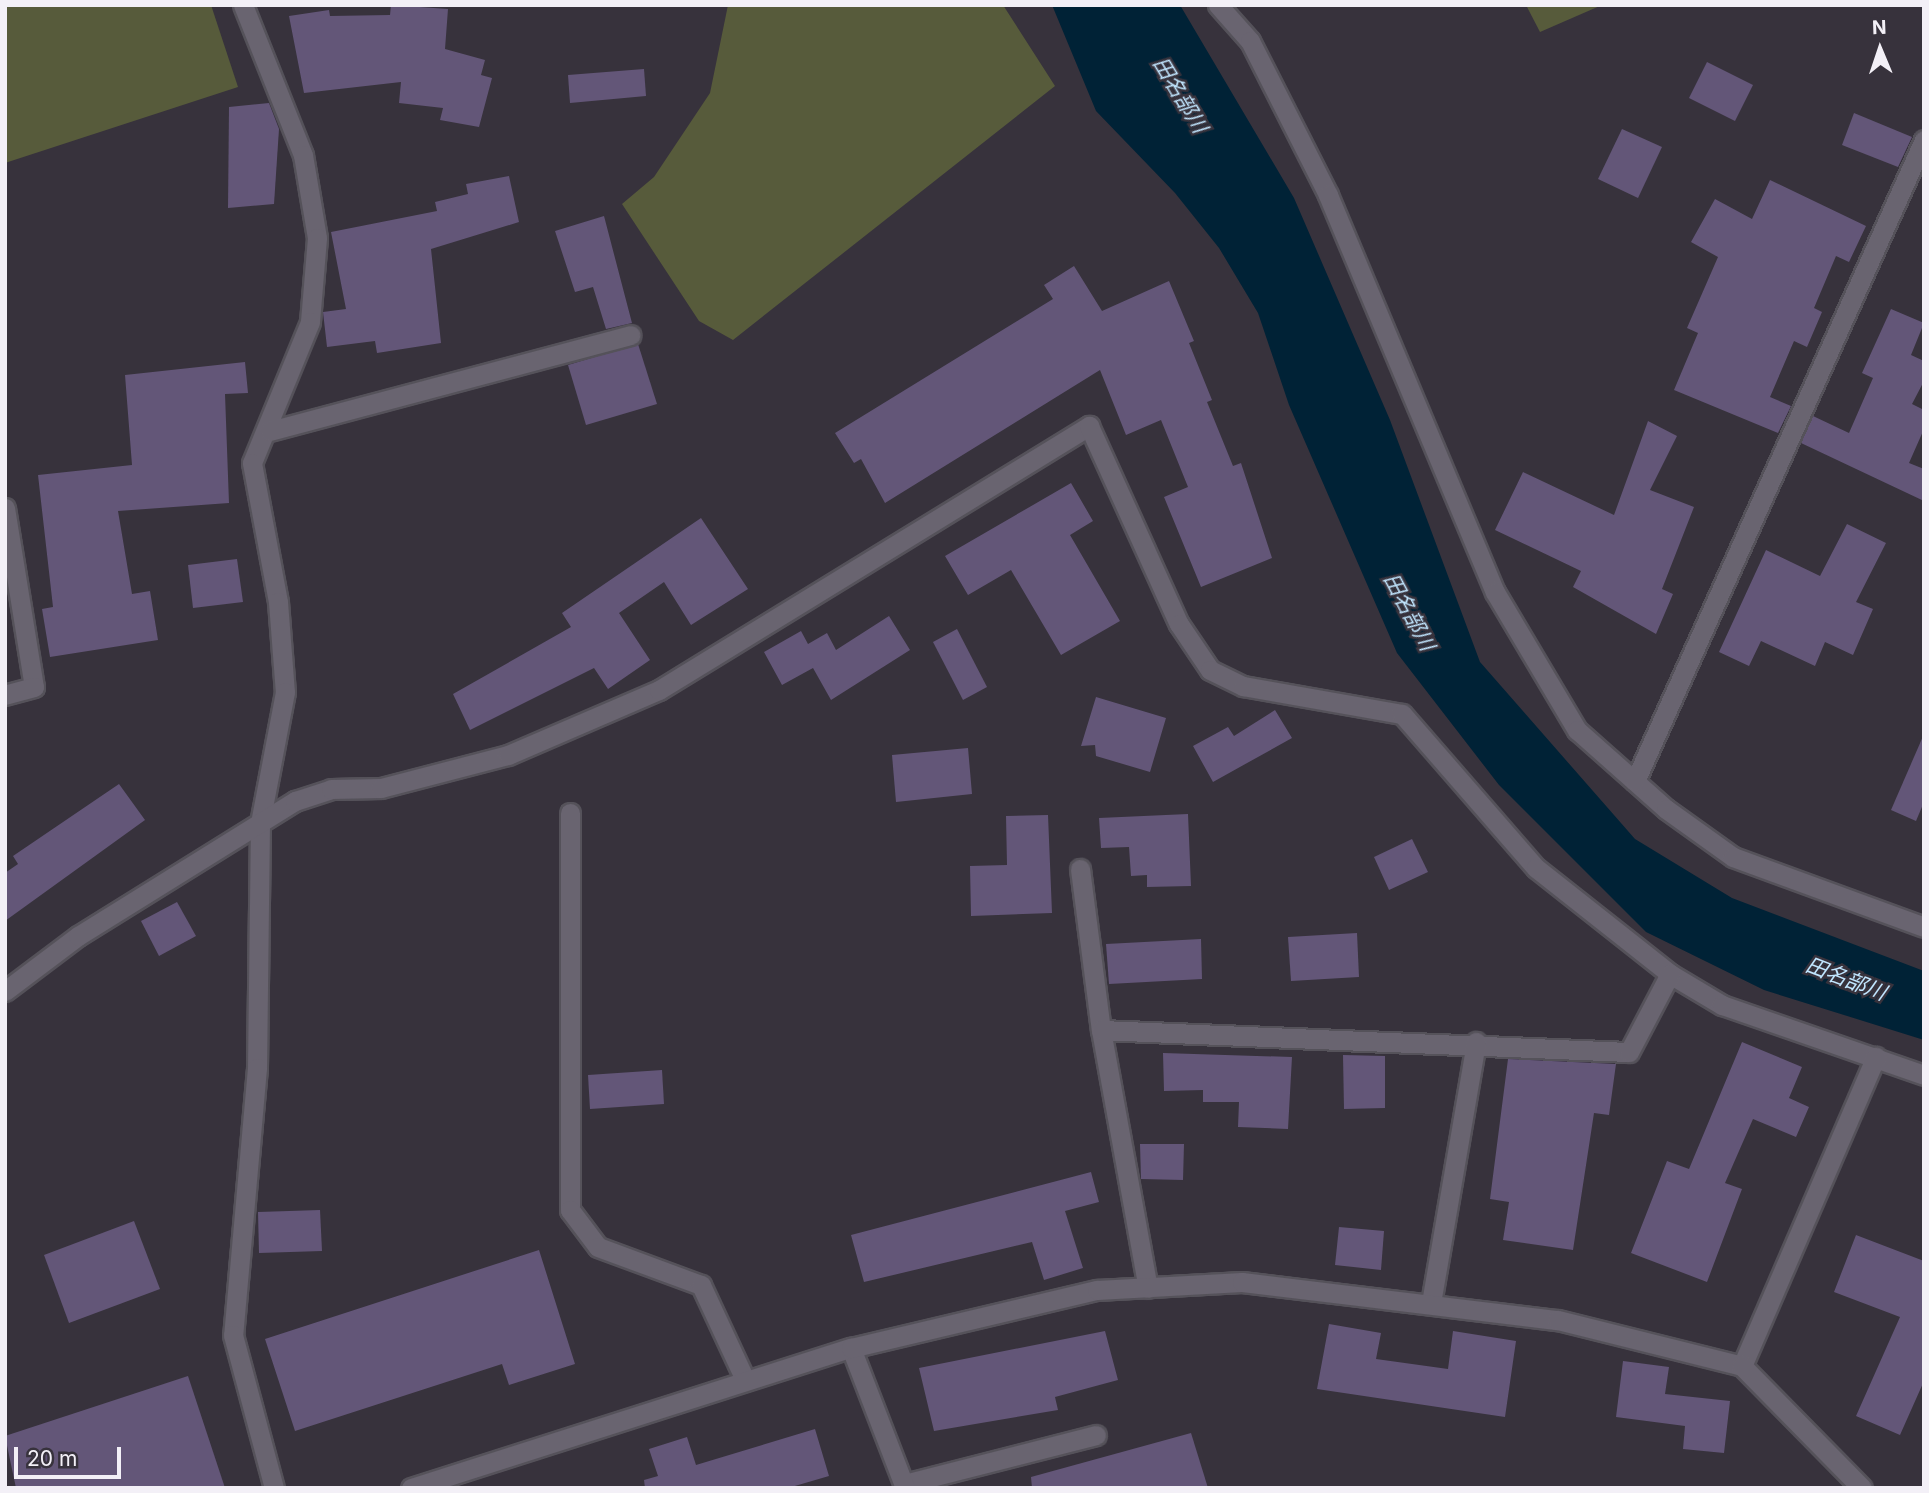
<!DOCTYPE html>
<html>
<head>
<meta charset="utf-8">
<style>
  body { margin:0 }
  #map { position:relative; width:1929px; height:1493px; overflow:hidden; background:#37323c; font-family:Inter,"Noto Sans JP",sans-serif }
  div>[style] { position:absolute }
  .green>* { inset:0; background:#575b3b }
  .water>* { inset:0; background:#002236 }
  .building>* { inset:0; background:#635678 }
  .roads { filter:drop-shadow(2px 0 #55525a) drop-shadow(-2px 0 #55525a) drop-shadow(0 2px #55525a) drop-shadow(0 -2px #55525a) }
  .service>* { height:19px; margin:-9.5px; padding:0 9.5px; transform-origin:9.5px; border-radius:9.5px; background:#696470 }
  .minor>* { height:19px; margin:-9.5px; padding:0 9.5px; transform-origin:9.5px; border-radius:9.5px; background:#696470 }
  span { translate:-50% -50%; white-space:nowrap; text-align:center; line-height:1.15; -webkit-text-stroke:5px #37323c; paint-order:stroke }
  .water-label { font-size:21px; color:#c1e6ff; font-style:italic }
  .frame { position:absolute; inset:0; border:7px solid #f3f0f7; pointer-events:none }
  .north { position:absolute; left:1845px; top:14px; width:70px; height:70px; -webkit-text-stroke:5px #37323c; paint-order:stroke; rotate:358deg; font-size:19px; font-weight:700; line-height:28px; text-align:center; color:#f3f0f7 }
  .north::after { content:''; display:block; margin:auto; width:24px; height:32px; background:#f3f0f7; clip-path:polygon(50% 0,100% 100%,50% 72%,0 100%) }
  .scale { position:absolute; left:14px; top:1447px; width:107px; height:32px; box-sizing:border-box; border:4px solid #f3f0f7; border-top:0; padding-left:9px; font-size:21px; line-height:24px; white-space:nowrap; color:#f3f0f7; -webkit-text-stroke:5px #37323c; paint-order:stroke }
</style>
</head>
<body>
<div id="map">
  <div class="green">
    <div style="clip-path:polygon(5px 5px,211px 5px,238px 87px,5px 163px)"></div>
    <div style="clip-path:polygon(728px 5px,1003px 5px,1055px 86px,733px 340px,699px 321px,622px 204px,654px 177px,710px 93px)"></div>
    <div style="clip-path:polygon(1526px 5px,1602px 5px,1540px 32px)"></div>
  </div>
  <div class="water">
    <div style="clip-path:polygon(1052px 5px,1180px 5px,1294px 198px,1390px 420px,1480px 662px,1635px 839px,1732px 898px,1924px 971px,1924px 1040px,1764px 990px,1646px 932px,1499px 785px,1397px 653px,1289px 405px,1258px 313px,1219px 248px,1175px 193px,1096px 111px)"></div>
  </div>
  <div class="building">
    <div style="clip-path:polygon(391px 5px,448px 9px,445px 49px,485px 60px,481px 75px,492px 78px,479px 127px,440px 120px,443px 108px,399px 103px,401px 82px,304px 93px,289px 16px,329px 10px,330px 16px,390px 15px)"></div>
    <div style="clip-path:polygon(1707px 62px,1753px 85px,1735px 121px,1689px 98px)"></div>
    <div style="clip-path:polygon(644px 69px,646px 96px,570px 103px,568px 75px)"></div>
    <div style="clip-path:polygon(269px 103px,279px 129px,274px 204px,228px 208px,229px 107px)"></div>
    <div style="clip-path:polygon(1854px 113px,1912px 137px,1898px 167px,1842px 145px)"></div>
    <div style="clip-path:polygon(1622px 129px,1662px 147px,1638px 198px,1598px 179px)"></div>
    <div style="clip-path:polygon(509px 176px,519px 222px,431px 249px,441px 343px,377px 353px,375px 341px,327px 347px,323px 312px,346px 309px,331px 232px,437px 211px,435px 202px,468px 194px,466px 184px)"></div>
    <div style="clip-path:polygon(1770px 180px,1866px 226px,1849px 262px,1836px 256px,1814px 308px,1822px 312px,1807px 347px,1794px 341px,1770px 397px,1791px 406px,1778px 433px,1674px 390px,1698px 333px,1687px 328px,1718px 257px,1691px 242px,1715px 199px,1752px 219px)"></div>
    <div style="clip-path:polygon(604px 216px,632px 323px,606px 329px,593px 287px,575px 292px,555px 231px)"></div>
    <div style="clip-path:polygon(1074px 266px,1102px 311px,1169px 281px,1194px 341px,1189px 343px,1212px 400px,1207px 402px,1233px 466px,1241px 463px,1272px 558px,1201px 587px,1164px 497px,1188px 487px,1161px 420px,1126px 435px,1100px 370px,885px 503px,861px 459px,854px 463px,835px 433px,1053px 299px,1044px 285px)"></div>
    <div style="clip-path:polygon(1891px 309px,1924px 323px,1911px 355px,1924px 361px,1924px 381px,1912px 404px,1924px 410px,1924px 429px,1909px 463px,1924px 469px,1924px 501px,1801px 443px,1813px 416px,1849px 433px,1873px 378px,1862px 373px)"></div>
    <div style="clip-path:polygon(638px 344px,657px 404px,586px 425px,568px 365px)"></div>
    <div style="clip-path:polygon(245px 362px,248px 393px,225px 394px,229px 503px,118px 511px,132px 594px,150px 591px,158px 640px,50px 657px,42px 609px,53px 607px,38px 475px,132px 465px,125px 375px)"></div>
    <div style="clip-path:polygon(1648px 421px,1677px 436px,1650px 490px,1694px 507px,1662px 589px,1673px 594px,1656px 634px,1573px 587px,1581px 571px,1495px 530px,1523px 472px,1614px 515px)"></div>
    <div style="clip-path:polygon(1071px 483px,1093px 521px,1070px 535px,1120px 621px,1061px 655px,1011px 570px,968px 595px,945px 556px)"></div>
    <div style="clip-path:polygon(701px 518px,748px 589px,691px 625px,664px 582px,619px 613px,650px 660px,608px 689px,594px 668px,470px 730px,453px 694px,571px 627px,562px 613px)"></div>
    <div style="clip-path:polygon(1847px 524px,1886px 543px,1856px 602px,1873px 609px,1853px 655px,1825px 642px,1815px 666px,1761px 641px,1749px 666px,1719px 652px,1766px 550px,1820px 576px)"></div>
    <div style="clip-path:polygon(237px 559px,243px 602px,193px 608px,188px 565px)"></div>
    <div style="clip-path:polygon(889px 616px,910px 650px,831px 700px,813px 668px,782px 685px,764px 652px,801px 631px,808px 644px,827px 633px,836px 650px)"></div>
    <div style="clip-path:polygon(957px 629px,987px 687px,963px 700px,933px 642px)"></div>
    <div style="clip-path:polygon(1096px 697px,1166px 718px,1150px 772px,1096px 756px,1095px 745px,1081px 746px)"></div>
    <div style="clip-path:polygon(1275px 710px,1292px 738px,1213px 782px,1193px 746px,1228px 727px,1234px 736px)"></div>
    <div style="clip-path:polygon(1924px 734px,1924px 802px,1916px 821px,1891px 810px)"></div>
    <div style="clip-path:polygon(968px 748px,972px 794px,896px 802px,892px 755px)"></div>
    <div style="clip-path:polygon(119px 784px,145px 820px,5px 921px,5px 873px,18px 864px,13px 856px)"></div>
    <div style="clip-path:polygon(1188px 814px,1191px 886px,1147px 887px,1147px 875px,1131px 876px,1129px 847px,1101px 848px,1099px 818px)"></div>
    <div style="clip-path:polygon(1048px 815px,1052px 913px,971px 916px,970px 866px,1007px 865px,1006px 816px)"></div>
    <div style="clip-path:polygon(1412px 839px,1428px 872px,1389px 890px,1374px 857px)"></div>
    <div style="clip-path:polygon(177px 902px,196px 936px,159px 956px,141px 921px)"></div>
    <div style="clip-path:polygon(1357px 933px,1359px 977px,1291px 981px,1288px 937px)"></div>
    <div style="clip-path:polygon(1201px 939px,1202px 979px,1109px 984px,1106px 944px)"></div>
    <div style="clip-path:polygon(1742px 1042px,1802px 1067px,1789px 1098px,1809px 1107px,1796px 1137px,1753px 1119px,1725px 1183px,1742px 1189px,1707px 1282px,1631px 1253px,1667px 1161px,1689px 1169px)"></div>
    <div style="clip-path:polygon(1163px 1053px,1292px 1057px,1288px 1129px,1238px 1127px,1239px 1102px,1203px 1102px,1203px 1090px,1164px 1091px)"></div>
    <div style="clip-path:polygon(1343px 1055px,1385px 1056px,1385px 1108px,1344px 1109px)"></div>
    <div style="clip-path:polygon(1508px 1059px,1616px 1064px,1609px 1115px,1594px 1113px,1573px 1250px,1503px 1240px,1509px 1202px,1490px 1199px)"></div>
    <div style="clip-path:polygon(662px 1070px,664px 1104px,590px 1109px,588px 1075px)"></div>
    <div style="clip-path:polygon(1140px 1144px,1184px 1144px,1183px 1180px,1141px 1179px)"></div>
    <div style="clip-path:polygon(1091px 1172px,1099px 1202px,1065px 1211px,1083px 1268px,1044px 1280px,1032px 1242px,864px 1282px,851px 1235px)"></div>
    <div style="clip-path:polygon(320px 1210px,322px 1251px,259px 1253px,258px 1212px)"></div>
    <div style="clip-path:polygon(134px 1221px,160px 1289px,69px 1323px,44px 1255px)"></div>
    <div style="clip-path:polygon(1339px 1227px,1384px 1231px,1381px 1270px,1335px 1265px)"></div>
    <div style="clip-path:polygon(1856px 1235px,1924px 1261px,1924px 1381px,1900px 1435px,1856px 1416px,1900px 1317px,1834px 1292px)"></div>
    <div style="clip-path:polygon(539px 1250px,575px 1364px,509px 1385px,502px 1364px,295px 1431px,265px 1339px)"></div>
    <div style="clip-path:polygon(1329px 1324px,1381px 1333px,1376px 1359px,1448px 1369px,1453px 1331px,1516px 1341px,1505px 1417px,1317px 1389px)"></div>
    <div style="clip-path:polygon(1105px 1331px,1118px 1380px,1055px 1397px,1058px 1410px,934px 1431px,919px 1368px)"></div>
    <div style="clip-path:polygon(1623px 1361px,1669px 1367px,1665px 1394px,1730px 1401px,1724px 1453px,1683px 1449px,1685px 1426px,1616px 1417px)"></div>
    <div style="clip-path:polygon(188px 1376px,225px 1488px,16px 1488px,5px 1436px)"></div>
    <div style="clip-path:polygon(815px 1429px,829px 1476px,788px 1488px,645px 1488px,644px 1480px,658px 1476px,649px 1449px,687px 1437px,696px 1465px)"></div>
    <div style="clip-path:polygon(1191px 1433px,1208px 1488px,1032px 1488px,1031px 1477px)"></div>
  </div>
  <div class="roads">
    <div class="service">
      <div style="left:1218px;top:5px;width:48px;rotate:48.4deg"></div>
      <div style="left:1250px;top:41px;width:173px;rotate:63.1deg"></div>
      <div style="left:1328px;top:195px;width:431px;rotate:67.2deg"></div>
      <div style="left:1495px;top:592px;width:161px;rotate:59.3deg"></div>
      <div style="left:1577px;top:730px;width:119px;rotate:41.6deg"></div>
      <div style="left:1666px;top:809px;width:82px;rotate:35.6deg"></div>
      <div style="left:1733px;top:857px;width:203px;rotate:20.1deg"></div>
      <div style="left:570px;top:813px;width:397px;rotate:90deg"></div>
      <div style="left:570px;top:1210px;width:46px;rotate:52.9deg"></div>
      <div style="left:598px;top:1247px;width:110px;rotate:20.3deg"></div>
      <div style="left:701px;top:1285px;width:105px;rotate:65.1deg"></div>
      <div style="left:904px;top:1484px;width:198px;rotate:-14.3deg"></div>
    </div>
    <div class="minor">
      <div style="left:243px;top:5px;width:162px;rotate:68.2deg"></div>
      <div style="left:303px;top:155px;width:84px;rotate:80.4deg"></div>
      <div style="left:317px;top:238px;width:84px;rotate:94.8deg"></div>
      <div style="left:310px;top:322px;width:152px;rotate:112.4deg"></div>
      <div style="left:252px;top:463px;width:141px;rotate:79.4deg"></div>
      <div style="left:278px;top:602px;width:90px;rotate:85.6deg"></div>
      <div style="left:285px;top:692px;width:133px;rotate:100.8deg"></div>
      <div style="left:260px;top:823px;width:245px;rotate:90.7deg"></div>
      <div style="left:257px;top:1068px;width:268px;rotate:95.1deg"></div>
      <div style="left:233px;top:1335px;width:158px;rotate:75deg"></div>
      <div style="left:270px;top:431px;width:373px;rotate:-14.9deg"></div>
      <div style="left:5px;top:508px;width:181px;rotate:80.8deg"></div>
      <div style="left:34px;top:687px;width:30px;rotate:165deg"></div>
      <div style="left:1635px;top:781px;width:703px;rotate:-65.73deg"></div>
      <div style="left:1080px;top:869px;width:162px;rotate:82.6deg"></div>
      <div style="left:1101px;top:1030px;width:262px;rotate:79.7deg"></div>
      <div style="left:5px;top:991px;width:91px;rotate:-37deg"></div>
      <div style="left:78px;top:936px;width:256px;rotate:-31.9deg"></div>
      <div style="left:295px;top:801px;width:38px;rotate:-18deg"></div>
      <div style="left:331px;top:789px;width:50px;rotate:-1.1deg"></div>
      <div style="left:381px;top:788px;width:131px;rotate:-14.6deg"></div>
      <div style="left:508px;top:755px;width:164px;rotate:-23.3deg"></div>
      <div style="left:659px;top:690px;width:505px;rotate:-31.55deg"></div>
      <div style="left:1089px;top:426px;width:217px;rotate:65.6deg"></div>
      <div style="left:1179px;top:624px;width:55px;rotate:56deg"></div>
      <div style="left:1210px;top:670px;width:37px;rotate:26deg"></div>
      <div style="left:1243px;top:686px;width:161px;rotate:10deg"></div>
      <div style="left:1402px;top:714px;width:204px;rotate:49deg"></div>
      <div style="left:1536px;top:868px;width:171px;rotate:38.3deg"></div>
      <div style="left:1670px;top:974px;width:61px;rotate:30.8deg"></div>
      <div style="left:1722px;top:1005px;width:214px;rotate:19.1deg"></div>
      <div style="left:1101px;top:1030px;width:528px;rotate:2.39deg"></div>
      <div style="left:1629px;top:1052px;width:88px;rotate:-62.3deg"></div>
      <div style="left:1431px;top:1303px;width:265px;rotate:-80.2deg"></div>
      <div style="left:851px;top:1348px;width:150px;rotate:68.9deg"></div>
      <div style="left:1742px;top:1366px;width:337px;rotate:-66.6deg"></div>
      <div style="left:411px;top:1488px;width:462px;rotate:-17.7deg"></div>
      <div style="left:851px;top:1348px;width:253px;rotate:-13.3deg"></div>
      <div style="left:1097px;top:1290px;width:145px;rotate:-3.2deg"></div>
      <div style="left:1242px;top:1282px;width:318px;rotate:6.9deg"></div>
      <div style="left:1558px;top:1320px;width:190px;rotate:14deg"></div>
      <div style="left:1742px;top:1366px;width:171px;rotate:45.5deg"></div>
    </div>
  </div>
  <div class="water-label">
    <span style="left:1180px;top:95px;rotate:59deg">田名部川</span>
    <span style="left:1409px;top:612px;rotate:62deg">田名部川</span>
    <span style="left:1846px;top:979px;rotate:21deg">田名部川</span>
  </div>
  <div class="frame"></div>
  <div class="north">N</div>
  <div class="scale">20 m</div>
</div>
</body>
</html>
